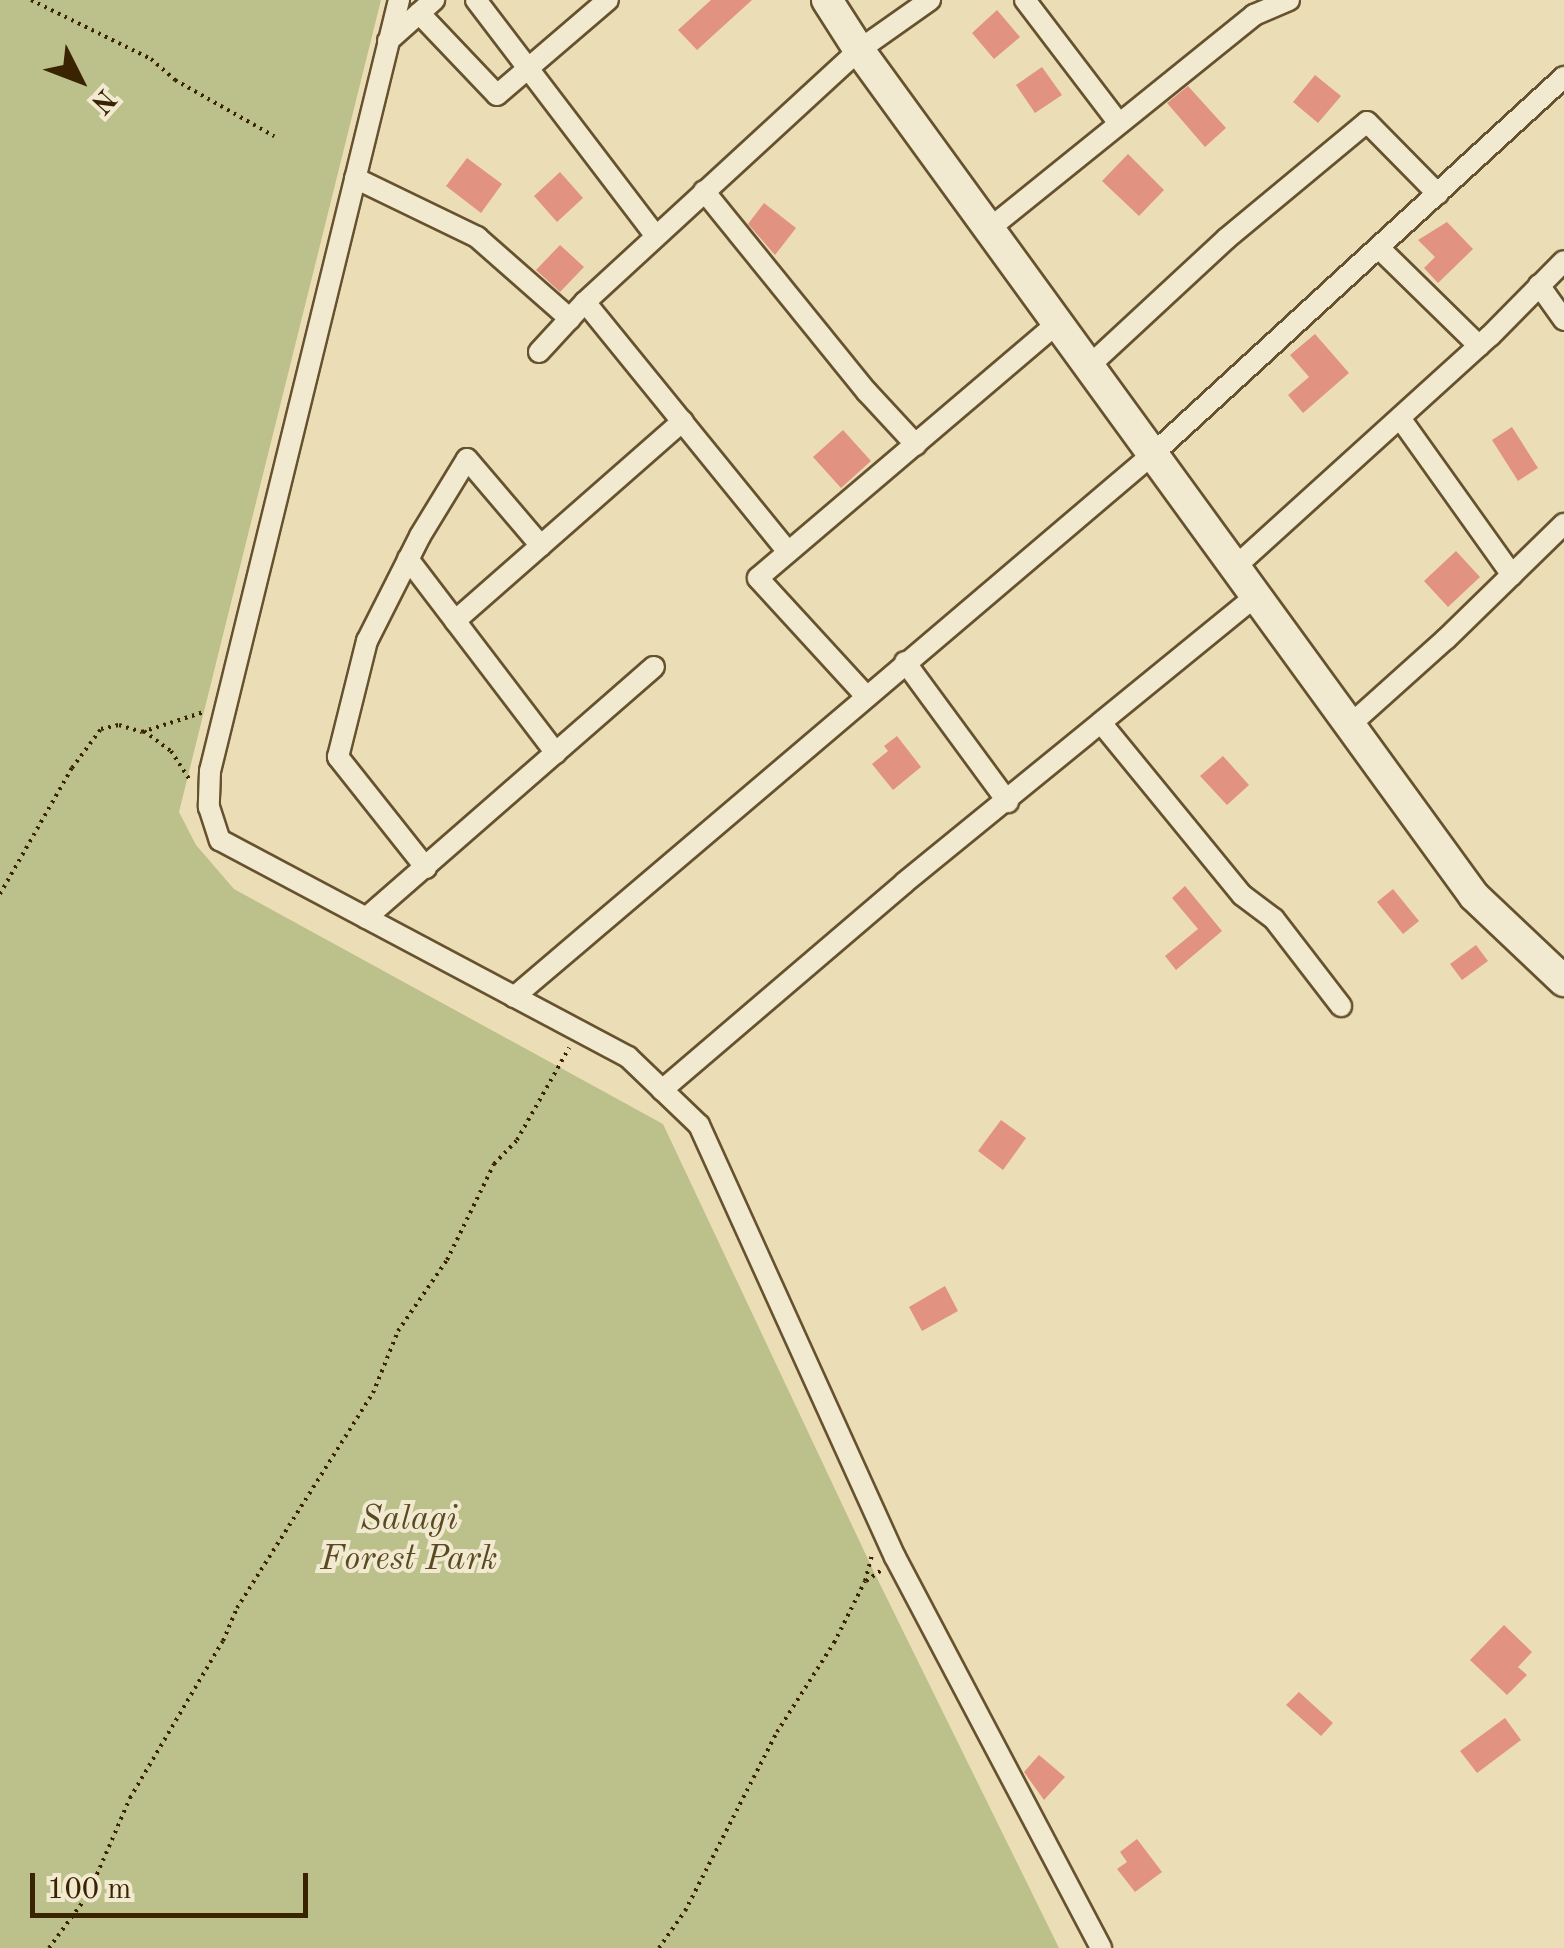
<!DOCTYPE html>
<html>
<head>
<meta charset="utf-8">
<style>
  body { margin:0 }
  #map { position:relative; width:1564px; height:1948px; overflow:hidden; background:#ebdeb6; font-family:"Old Standard TT",serif }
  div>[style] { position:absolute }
  .green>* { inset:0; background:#bcc08b }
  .building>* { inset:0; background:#e19280 }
  .path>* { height:4px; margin-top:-2px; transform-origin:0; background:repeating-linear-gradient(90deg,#3a2300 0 2.5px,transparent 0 7.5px) }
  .roads { filter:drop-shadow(2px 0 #66522e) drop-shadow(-2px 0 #66522e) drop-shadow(0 2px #66522e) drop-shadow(0 -2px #66522e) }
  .street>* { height:20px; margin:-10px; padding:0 10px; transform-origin:10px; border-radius:10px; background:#f2ead0 }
  .secondary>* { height:30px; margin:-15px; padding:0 15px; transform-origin:15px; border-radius:15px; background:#f2ead0 }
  span { translate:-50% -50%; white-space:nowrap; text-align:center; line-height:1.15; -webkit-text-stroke:8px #f2ead0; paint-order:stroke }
  .park-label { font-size:35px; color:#5a4a23; font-style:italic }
  .north { position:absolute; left:30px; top:30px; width:100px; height:100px; -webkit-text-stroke:8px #f2ead0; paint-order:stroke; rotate:132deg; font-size:28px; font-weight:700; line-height:40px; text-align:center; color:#3a2300 }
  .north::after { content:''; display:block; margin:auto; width:35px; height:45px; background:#3a2300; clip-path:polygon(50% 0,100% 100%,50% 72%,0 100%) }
  .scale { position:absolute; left:30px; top:1873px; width:278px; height:45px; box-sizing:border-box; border:5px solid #3a2300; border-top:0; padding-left:12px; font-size:30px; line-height:35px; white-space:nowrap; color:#3a2300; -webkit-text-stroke:8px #f2ead0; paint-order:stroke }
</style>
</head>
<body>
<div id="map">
  <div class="green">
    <div style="clip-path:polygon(0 0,381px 0,179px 812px,196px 845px,234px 889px,663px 1124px,874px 1572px,1059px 1948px,0 1948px)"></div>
  </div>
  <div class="building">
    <div style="clip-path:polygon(711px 0,752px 0,697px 50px,678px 30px)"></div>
    <div style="clip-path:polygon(997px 10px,1020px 37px,994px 59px,972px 33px)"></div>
    <div style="clip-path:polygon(1042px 67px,1062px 95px,1035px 113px,1016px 85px)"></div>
    <div style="clip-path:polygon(1315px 75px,1341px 96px,1318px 123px,1293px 102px)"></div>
    <div style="clip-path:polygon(1188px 86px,1226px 128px,1205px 147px,1167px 103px)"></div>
    <div style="clip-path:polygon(1128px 154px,1164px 190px,1139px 216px,1102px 181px)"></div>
    <div style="clip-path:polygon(467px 158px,502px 184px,481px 213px,446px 186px)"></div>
    <div style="clip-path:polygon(560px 172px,583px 198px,557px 222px,534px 196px)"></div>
    <div style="clip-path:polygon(764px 203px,796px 228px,775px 255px,748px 224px)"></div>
    <div style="clip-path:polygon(1447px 222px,1473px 249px,1438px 283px,1424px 268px,1435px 257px,1418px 240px)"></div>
    <div style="clip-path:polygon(560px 245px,584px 267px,560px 292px,536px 270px)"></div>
    <div style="clip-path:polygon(1315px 334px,1349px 373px,1303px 413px,1288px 395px,1309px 377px,1290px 355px)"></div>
    <div style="clip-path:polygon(1512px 427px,1538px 468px,1518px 481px,1492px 440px)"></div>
    <div style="clip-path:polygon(843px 430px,871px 461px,841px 488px,813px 457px)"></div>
    <div style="clip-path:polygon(1456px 551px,1480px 577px,1448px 607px,1424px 581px)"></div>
    <div style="clip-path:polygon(897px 736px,921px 767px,893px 790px,872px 764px,888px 751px,884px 746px)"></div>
    <div style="clip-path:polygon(1223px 756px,1249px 785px,1227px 805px,1200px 776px)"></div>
    <div style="clip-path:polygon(1185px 886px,1222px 931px,1176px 970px,1165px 956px,1198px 929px,1172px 898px)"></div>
    <div style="clip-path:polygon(1393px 889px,1419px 921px,1403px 934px,1377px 902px)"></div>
    <div style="clip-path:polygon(1476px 945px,1488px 961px,1462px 980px,1450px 964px)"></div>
    <div style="clip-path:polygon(1001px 1120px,1026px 1138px,1003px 1170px,978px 1151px)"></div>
    <div style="clip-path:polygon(945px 1286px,958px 1311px,922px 1331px,909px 1307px)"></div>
    <div style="clip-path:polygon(1504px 1625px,1532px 1652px,1518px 1667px,1527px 1675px,1507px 1695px,1470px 1660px)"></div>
    <div style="clip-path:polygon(1299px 1692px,1333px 1723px,1321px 1736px,1286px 1705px)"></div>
    <div style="clip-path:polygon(1505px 1718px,1521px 1740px,1477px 1773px,1460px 1751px)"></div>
    <div style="clip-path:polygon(1039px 1755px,1065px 1777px,1044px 1800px,1024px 1772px)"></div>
    <div style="clip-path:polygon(1137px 1839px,1162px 1872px,1135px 1892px,1117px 1869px,1127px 1862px,1120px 1852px)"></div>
  </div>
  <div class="path">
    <div style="left:31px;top:0;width:134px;rotate:26.2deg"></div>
    <div style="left:151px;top:59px;width:32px;rotate:41deg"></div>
    <div style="left:175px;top:80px;width:114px;rotate:29.5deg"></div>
    <div style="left:144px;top:731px;width:34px;rotate:37deg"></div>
    <div style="left:171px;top:751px;width:37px;rotate:57deg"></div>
    <div style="left:0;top:894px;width:145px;rotate:-60.3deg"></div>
    <div style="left:72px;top:768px;width:49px;rotate:-53.4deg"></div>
    <div style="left:101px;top:729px;width:18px;rotate:-13deg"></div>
    <div style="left:119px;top:725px;width:24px;rotate:17deg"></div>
    <div style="left:142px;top:732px;width:65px;rotate:-17.9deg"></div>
    <div style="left:866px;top:1581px;width:19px;rotate:-35deg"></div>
    <div style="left:49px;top:1948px;width:66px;rotate:-53.7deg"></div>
    <div style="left:88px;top:1895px;width:106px;rotate:-66.6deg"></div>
    <div style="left:130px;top:1798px;width:182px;rotate:-59.4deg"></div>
    <div style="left:223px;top:1641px;width:36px;rotate:-67deg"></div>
    <div style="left:237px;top:1608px;width:254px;rotate:-57.7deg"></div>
    <div style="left:373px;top:1393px;width:67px;rotate:-68deg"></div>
    <div style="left:398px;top:1331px;width:86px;rotate:-55.4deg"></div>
    <div style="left:447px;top:1260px;width:107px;rotate:-63.9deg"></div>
    <div style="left:494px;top:1164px;width:33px;rotate:-46deg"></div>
    <div style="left:517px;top:1140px;width:106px;rotate:-60.5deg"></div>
    <div style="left:659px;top:1948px;width:45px;rotate:-54.9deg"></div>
    <div style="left:685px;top:1911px;width:201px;rotate:-62.8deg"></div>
    <div style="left:777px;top:1732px;width:106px;rotate:-57.4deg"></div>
    <div style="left:834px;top:1643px;width:69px;rotate:-63.4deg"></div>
    <div style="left:865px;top:1581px;width:28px;rotate:-75deg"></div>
  </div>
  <div class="roads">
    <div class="street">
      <div style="left:399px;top:0;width:794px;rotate:103.77deg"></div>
      <div style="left:210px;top:771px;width:36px;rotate:92deg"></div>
      <div style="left:209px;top:807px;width:35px;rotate:72deg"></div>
      <div style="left:220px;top:840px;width:462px;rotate:28deg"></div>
      <div style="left:628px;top:1057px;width:98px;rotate:43.8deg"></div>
      <div style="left:699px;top:1125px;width:474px;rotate:65.6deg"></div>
      <div style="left:895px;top:1557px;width:442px;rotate:62.2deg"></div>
      <div style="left:476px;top:0;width:297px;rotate:52.7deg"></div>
      <div style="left:1025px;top:0;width:153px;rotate:52.7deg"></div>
      <div style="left:419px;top:13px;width:113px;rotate:46.4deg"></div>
      <div style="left:497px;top:95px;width:146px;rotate:-40.6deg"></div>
      <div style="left:388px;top:41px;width:62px;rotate:-41.7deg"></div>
      <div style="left:355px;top:178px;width:136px;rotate:25.8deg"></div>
      <div style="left:477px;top:237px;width:124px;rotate:41.4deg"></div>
      <div style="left:704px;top:191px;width:259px;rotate:51deg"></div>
      <div style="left:867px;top:392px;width:72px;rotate:47.2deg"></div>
      <div style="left:989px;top:229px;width:341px;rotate:-38.9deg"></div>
      <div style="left:1254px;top:15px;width:38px;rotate:-23deg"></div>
      <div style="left:1379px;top:248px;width:140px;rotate:44.4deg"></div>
      <div style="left:1539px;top:285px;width:43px;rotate:54.5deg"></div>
      <div style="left:585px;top:302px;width:321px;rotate:50.9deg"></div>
      <div style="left:539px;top:352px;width:68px;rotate:-47.4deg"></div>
      <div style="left:585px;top:302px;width:372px;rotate:-42.6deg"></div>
      <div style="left:859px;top:50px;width:87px;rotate:-35.2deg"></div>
      <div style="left:1089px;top:366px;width:187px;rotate:-42.8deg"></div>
      <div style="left:1226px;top:239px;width:183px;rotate:-39.7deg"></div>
      <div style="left:1367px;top:122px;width:101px;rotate:45.4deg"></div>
      <div style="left:1400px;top:418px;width:193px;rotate:54.5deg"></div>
      <div style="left:408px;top:559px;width:244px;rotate:52.7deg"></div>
      <div style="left:1235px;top:567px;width:344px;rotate:-42.2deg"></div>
      <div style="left:1490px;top:336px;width:105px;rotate:-45.4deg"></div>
      <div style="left:455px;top:621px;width:303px;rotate:-41.3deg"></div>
      <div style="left:905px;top:662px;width:174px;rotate:53.7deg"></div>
      <div style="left:866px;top:696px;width:160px;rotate:-132.5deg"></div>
      <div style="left:758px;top:578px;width:394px;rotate:-40.4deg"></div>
      <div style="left:1102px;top:724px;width:221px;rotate:50.7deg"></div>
      <div style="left:1242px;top:895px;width:40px;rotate:37deg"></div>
      <div style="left:1274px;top:919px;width:110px;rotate:52.4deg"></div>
      <div style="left:1350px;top:725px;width:129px;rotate:-41.9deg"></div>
      <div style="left:1446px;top:639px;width:165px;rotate:-44.3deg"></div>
      <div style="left:426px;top:868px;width:142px;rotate:-128.4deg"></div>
      <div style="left:338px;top:757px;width:120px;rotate:-76deg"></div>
      <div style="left:367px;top:641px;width:118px;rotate:-63.2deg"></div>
      <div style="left:420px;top:536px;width:90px;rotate:-58.6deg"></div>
      <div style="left:467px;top:459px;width:114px;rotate:49.6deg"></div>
      <div style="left:366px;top:918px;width:382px;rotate:-41.1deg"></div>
      <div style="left:514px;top:997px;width:839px;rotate:-40.36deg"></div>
      <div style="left:1153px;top:454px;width:558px;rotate:-42.53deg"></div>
      <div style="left:662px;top:1090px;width:318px;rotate:-40.5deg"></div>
      <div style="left:904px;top:883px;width:454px;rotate:-39.2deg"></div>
    </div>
    <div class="secondary">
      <div style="left:827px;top:0;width:59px;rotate:57.4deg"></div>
      <div style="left:859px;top:50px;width:1046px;rotate:53.98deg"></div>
      <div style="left:1474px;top:896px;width:124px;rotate:43.4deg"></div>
    </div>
  </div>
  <div class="park-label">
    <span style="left:409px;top:1540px">Salagi<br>Forest Park</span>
  </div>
  <div class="north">N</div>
  <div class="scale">100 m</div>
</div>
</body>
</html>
